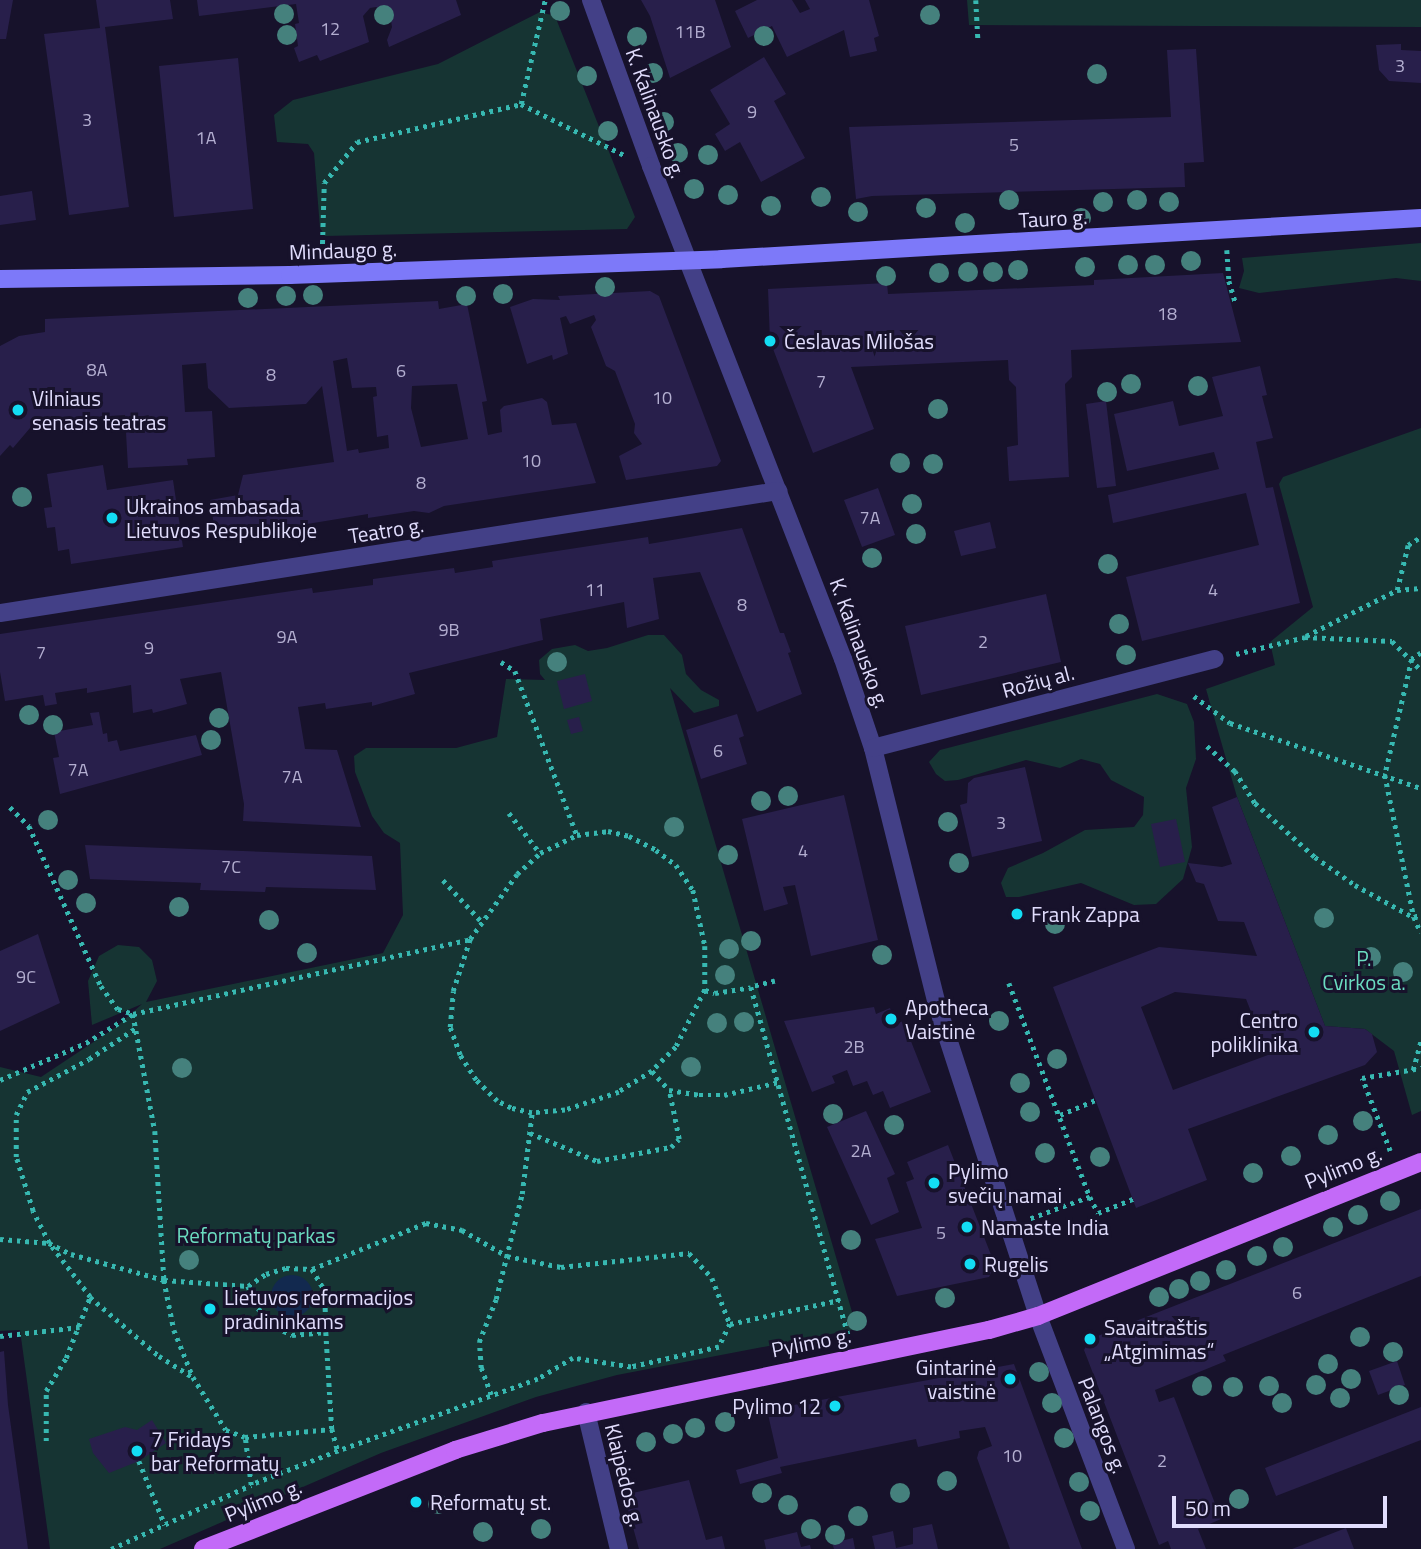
<!DOCTYPE html>
<html>
<head>
<meta charset="utf-8">
<style>
  body { margin:0 }
  #map { position:relative; width:1421px; height:1549px; overflow:hidden; background:#17122b; font-family:"Titillium Web",sans-serif }
  div>[style] { position:absolute }
  .green>* { inset:0; background:#163433 }
  .water>* { inset:0; background:#12294f }
  .round { border-radius:50% }
  .building>* { inset:0; background:#281f4b }
  .path>* { height:4.5px; margin-top:-2.25px; transform-origin:0; background:repeating-linear-gradient(90deg,#37b8b1 0 3.5px,transparent 0 8.5px) }
  .minor>* { height:18px; margin:-9px; padding:0 9px; transform-origin:9px; border-radius:9px; background:#434087 }
  .secondary>* { height:18px; margin:-9px; padding:0 9px; transform-origin:9px; border-radius:9px; background:#7d79f9 }
  .primary>* { height:18px; margin:-9px; padding:0 9px; transform-origin:9px; border-radius:9px; background:#c36af8 }
  .trees>* { width:20px; height:20px; margin:-10px; border-radius:50%; background:#45817d }
  .dots>* { width:19px; height:19px; translate:-50% -50%; box-sizing:border-box; border:4px solid #17122b; border-radius:50% }
  span { translate:-50% -50%; white-space:nowrap; text-align:center; line-height:1.15; -webkit-text-stroke:6px #17122b; paint-order:stroke }
  .number-label { font-size:18px; color:#b3aed0 }
  .number-label span { -webkit-text-stroke-width:0 }
  .street-label { font-size:21px; color:#e1ddfd }
  .poi-label { font-size:21px; color:#e1ddfd }
  .left { translate:0 -50%; text-align:left }
  .right { translate:-100% -50%; text-align:right }
  .park-label { font-size:21px; color:#6bdcc0 }
  .scale { position:absolute; left:1172px; top:1496px; width:215px; height:32px; box-sizing:border-box; border:4px solid #e1ddfd; border-top:0; padding-left:9px; font-size:21px; line-height:24px; white-space:nowrap; color:#e1ddfd; -webkit-text-stroke:5px #17122b; paint-order:stroke }
</style>
</head>
<body>
<div id="map">
  <div class="green">
    <div style="clip-path:polygon(967px 0,1421px 0,1421px 27px,969px 25px)"></div>
    <div style="clip-path:polygon(540px 12px,555px 16px,635px 217px,627px 229px,325px 236px,320px 228px,314px 153px,308px 144px,277px 142px,274px 115px,293px 100px,438px 64px)"></div>
    <div style="clip-path:polygon(1421px 243px,1421px 281px,1396px 278px,1259px 293px,1239px 288px,1244px 271px,1242px 258px)"></div>
    <div style="clip-path:polygon(1421px 428px,1421px 1111px,1412px 1115px,1394px 1051px,1365px 1029px,1325px 1026px,1237px 797px,1206px 689px,1275px 665px,1270px 642px,1313px 607px,1279px 484px,1283px 477px)"></div>
    <div style="clip-path:polygon(648px 635px,664px 635px,682px 655px,686px 674px,701px 690px,719px 700px,719px 706px,694px 713px,670px 688px,857px 1329px,617px 1375px,536px 1397px,381px 1453px,160px 1549px,50px 1549px,20px 1330px,0 1331px,0 1067px,41px 1077px,116px 1027px,142px 1004px,92px 1025px,88px 981px,99px 956px,118px 945px,139px 947px,152px 960px,157px 981px,146px 1002px,383px 953px,403px 915px,400px 843px,384px 833px,372px 816px,355px 772px,354px 756px,366px 748px,456px 748px,497px 737px,506px 679px,545px 680px,540px 674px,539px 660px,552px 649px,575px 645px,588px 651px,607px 648px)"></div>
    <div style="clip-path:polygon(1157px 694px,1187px 704px,1194px 722px,1196px 759px,1186px 788px,1192px 847px,1183px 879px,1156px 904px,1134px 905px,1081px 883px,1019px 897px,1006px 897px,1001px 883px,1008px 868px,1043px 853px,1085px 830px,1134px 827px,1143px 815px,1144px 797px,1111px 780px,1100px 764px,1081px 759px,1060px 768px,1026px 760px,958px 780px,945px 781px,936px 774px,929px 762px,940px 750px)"></div>
  </div>
  <div class="water">
    <div class="round" style="left:271px;top:1275px;width:42px;height:42px"></div>
  </div>
  <div class="building">
    <div style="clip-path:polygon(0 0,13px 0,6px 39px,0 39px)"></div>
    <div style="clip-path:polygon(96px 0,170px 0,173px 19px,105px 27px,129px 207px,69px 215px,44px 34px,100px 28px)"></div>
    <div style="clip-path:polygon(197px 0,456px 0,461px 15px,389px 47px,387px 40px,392px 27px,390px 14px,376px 7px,370px 8px,363px 16px,369px 42px,320px 61px,317px 55px,299px 62px,294px 48px,298px 46px,295px 24px,299px 23px,296px 4px,199px 16px)"></div>
    <div style="clip-path:polygon(641px 0,715px 0,731px 47px,670px 78px,650px 16px)"></div>
    <div style="clip-path:polygon(757px 0,792px 0,800px 13px,810px 9px,805px 0,869px 0,879px 36px,874px 38px,877px 51px,850px 57px,844px 30px,787px 57px,772px 26px,748px 38px,735px 11px)"></div>
    <div style="clip-path:polygon(1401px 44px,1401px 50px,1421px 51px,1421px 83px,1389px 81px,1379px 70px,1376px 45px)"></div>
    <div style="clip-path:polygon(1196px 49px,1204px 162px,1184px 163px,1185px 187px,872px 196px,856px 199px,849px 127px,1171px 117px,1167px 50px)"></div>
    <div style="clip-path:polygon(764px 57px,786px 94px,774px 101px,805px 158px,761px 182px,740px 142px,725px 151px,715px 134px,730px 124px,710px 90px)"></div>
    <div style="clip-path:polygon(238px 58px,253px 209px,174px 217px,159px 66px)"></div>
    <div style="clip-path:polygon(32px 191px,36px 220px,0 225px,0 196px)"></div>
    <div style="clip-path:polygon(1223px 273px,1241px 342px,1071px 350px,1072px 377px,1065px 384px,1069px 477px,1009px 481px,1007px 447px,1018px 445px,1016px 387px,1009px 380px,1008px 360px,851px 367px,874px 429px,813px 453px,770px 341px,768px 289px,887px 283px,888px 294px,1094px 285px,1094px 280px)"></div>
    <div style="clip-path:polygon(650px 291px,659px 296px,721px 461px,717px 466px,626px 480px,619px 456px,642px 444px,634px 433px,635px 424px,615px 371px,606px 366px,591px 327px,596px 320px,594px 315px,570px 324px,566px 316px,560px 318px,568px 354px,553px 360px,552px 355px,527px 364px,510px 307px,533px 299px,560px 300px,558px 296px)"></div>
    <div style="clip-path:polygon(evenodd,438px 301px,439px 309px,467px 304px,487px 401px,482px 402px,488px 435px,502px 432px,500px 410px,504px 406px,542px 398px,547px 402px,552px 425px,576px 423px,596px 483px,444px 506px,429px 513px,414px 511px,368px 518px,368px 514px,216px 539px,210px 500px,238px 495px,243px 475px,334px 462px,322px 386px,306px 404px,229px 408px,208px 388px,206px 363px,182px 365px,185px 412px,212px 411px,215px 457px,187px 459px,188px 465px,128px 468px,125px 415px,36px 421px,13px 448px,10px 445px,0 456px,0 346px,19px 336px,45px 332px,45px 319px,438px 301px,347px 358px,352px 388px,376px 387px,377px 396px,373px 397px,377px 437px,388px 435px,389px 448px,359px 453px,358px 449px,347px 451px,333px 361px,347px 358px,438px 301px,457px 384px,468px 439px,421px 447px,411px 408px,412px 386px,457px 384px)"></div>
    <div style="clip-path:polygon(1260px 366px,1267px 395px,1262px 396px,1273px 438px,1256px 442px,1266px 488px,1273px 487px,1300px 603px,1142px 641px,1126px 577px,1259px 545px,1246px 493px,1113px 523px,1108px 495px,1219px 469px,1214px 452px,1127px 471px,1114px 414px,1173px 401px,1179px 426px,1223px 416px,1212px 377px)"></div>
    <div style="clip-path:polygon(1106px 401px,1116px 486px,1097px 488px,1086px 404px)"></div>
    <div style="clip-path:polygon(103px 465px,107px 490px,173px 480px,183px 547px,71px 564px,69px 549px,58px 551px,55px 527px,47px 528px,44px 508px,52px 507px,47px 474px)"></div>
    <div style="clip-path:polygon(878px 488px,895px 535px,862px 547px,844px 500px)"></div>
    <div style="clip-path:polygon(990px 522px,996px 548px,961px 556px,954px 531px)"></div>
    <div style="clip-path:polygon(742px 528px,780px 633px,784px 633px,791px 652px,788px 653px,802px 694px,757px 712px,700px 572px,653px 578px,659px 619px,627px 628px,624px 602px,540px 619px,543px 640px,409px 673px,415px 694px,372px 706px,372px 702px,326px 709px,325px 703px,298px 707px,305px 749px,337px 750px,361px 827px,243px 821px,244px 804px,221px 672px,180px 679px,187px 704px,153px 713px,152px 709px,133px 713px,131px 685px,87px 693px,87px 688px,55px 693px,57px 704px,45px 706px,43px 695px,5px 701px,0 672px,0 634px,312px 588px,313px 593px,373px 585px,373px 579px,454px 568px,455px 573px,493px 567px,492px 561px,648px 537px,649px 544px)"></div>
    <div style="clip-path:polygon(1046px 594px,1061px 662px,921px 695px,905px 626px)"></div>
    <div style="clip-path:polygon(585px 674px,592px 701px,564px 709px,557px 681px)"></div>
    <div style="clip-path:polygon(99px 712px,103px 734px,107px 733px,108px 742px,117px 740px,120px 751px,196px 735px,202px 755px,60px 794px,53px 758px,59px 757px,54px 732px,93px 725px,90px 713px)"></div>
    <div style="clip-path:polygon(737px 714px,744px 736px,739px 738px,747px 764px,701px 779px,686px 730px)"></div>
    <div style="clip-path:polygon(579px 717px,583px 731px,571px 734px,567px 720px)"></div>
    <div style="clip-path:polygon(1025px 767px,1042px 841px,972px 857px,960px 805px,967px 803px,968px 783px,974px 778px)"></div>
    <div style="clip-path:polygon(844px 795px,878px 940px,811px 956px,795px 885px,783px 887px,788px 904px,764px 911px,742px 819px)"></div>
    <div style="clip-path:polygon(evenodd,1237px 797px,1325px 1026px,1365px 1029px,1372px 1034px,1377px 1052px,1365px 1065px,1188px 1129px,1207px 1180px,1136px 1208px,1053px 987px,1159px 947px,1257px 956px,1244px 922px,1218px 921px,1204px 884px,1196px 882px,1188px 863px,1222px 867px,1232px 864px,1212px 807px,1237px 797px,1175px 992px,1246px 999px,1268px 1055px,1173px 1090px,1141px 1007px,1175px 992px)"></div>
    <div style="clip-path:polygon(1176px 819px,1185px 862px,1160px 867px,1151px 824px)"></div>
    <div style="clip-path:polygon(85px 845px,372px 856px,376px 890px,266px 887px,265px 892px,200px 890px,201px 883px,90px 879px)"></div>
    <div style="clip-path:polygon(38px 934px,60px 1003px,0 1031px,0 951px)"></div>
    <div style="clip-path:polygon(874px 1007px,876px 1014px,890px 1008px,896px 1024px,903px 1021px,931px 1092px,890px 1108px,883px 1091px,873px 1095px,867px 1081px,853px 1086px,847px 1070px,832px 1076px,835px 1083px,812px 1092px,784px 1021px)"></div>
    <div style="clip-path:polygon(866px 1111px,895px 1174px,887px 1178px,899px 1212px,871px 1225px,827px 1127px)"></div>
    <div style="clip-path:polygon(948px 1145px,995px 1265px,989px 1277px,897px 1296px,875px 1239px,922px 1228px,906px 1182px,914px 1179px,907px 1162px)"></div>
    <div style="clip-path:polygon(1421px 1209px,1421px 1276px,1223px 1355px,1226px 1361px,1155px 1390px,1159px 1402px,1174px 1397px,1221px 1519px,1198px 1529px,1206px 1549px,1171px 1549px,1168px 1541px,1159px 1545px,1084px 1350px,1090px 1339px)"></div>
    <div style="clip-path:polygon(4px 1351px,8px 1405px,28px 1549px,0 1549px,0 1352px)"></div>
    <div style="clip-path:polygon(1397px 1361px,1405px 1385px,1378px 1395px,1369px 1371px)"></div>
    <div style="clip-path:polygon(1014px 1364px,1082px 1549px,1010px 1549px,977px 1458px,979px 1451px,992px 1446px,985px 1427px,959px 1431px,960px 1438px,918px 1447px,916px 1439px,780px 1467px,782px 1473px,740px 1484px,736px 1470px,778px 1458px,767px 1410px)"></div>
    <div style="clip-path:polygon(1421px 1407px,1421px 1440px,1276px 1496px,1265px 1468px)"></div>
    <div style="clip-path:polygon(152px 1420px,166px 1443px,139px 1461px,109px 1473px,93px 1453px,89px 1439px,125px 1427px,137px 1430px)"></div>
    <div style="clip-path:polygon(689px 1480px,706px 1540px,722px 1536px,725px 1549px,639px 1549px,624px 1495px)"></div>
    <div style="clip-path:polygon(932px 1524px,938px 1549px,875px 1549px,872px 1536px,893px 1531px,896px 1548px,913px 1544px,913px 1528px)"></div>
    <div style="clip-path:polygon(1346px 1528px,1354px 1549px,1292px 1549px)"></div>
    <div style="clip-path:polygon(797px 1532px,801px 1547px,810px 1545px,811px 1549px,766px 1549px,764px 1540px)"></div>
    <div style="clip-path:polygon(853px 1538px,855px 1549px,834px 1549px,832px 1543px)"></div>
  </div>
  <div class="path">
    <div style="left:976px;top:0;width:38px;rotate:87deg"></div>
    <div style="left:521px;top:104px;width:107px;rotate:-77deg"></div>
    <div style="left:1227px;top:250px;width:31px;rotate:86deg"></div>
    <div style="left:1229px;top:281px;width:21px;rotate:73deg"></div>
    <div style="left:322px;top:252px;width:69px;rotate:-88.3deg"></div>
    <div style="left:324px;top:183px;width:53px;rotate:-51.2deg"></div>
    <div style="left:357px;top:142px;width:168px;rotate:-13deg"></div>
    <div style="left:521px;top:104px;width:115px;rotate:26.3deg"></div>
    <div style="left:1397px;top:590px;width:46px;rotate:-76.3deg"></div>
    <div style="left:1408px;top:545px;width:15px;rotate:-32deg"></div>
    <div style="left:1306px;top:636px;width:102px;rotate:-26.8deg"></div>
    <div style="left:1397px;top:590px;width:24px;rotate:-5deg"></div>
    <div style="left:1421px;top:653px;width:11px;rotate:146deg"></div>
    <div style="left:1412px;top:659px;width:119px;rotate:103.1deg"></div>
    <div style="left:1385px;top:775px;width:145px;rotate:78.5deg"></div>
    <div style="left:1414px;top:917px;width:17px;rotate:66deg"></div>
    <div style="left:1236px;top:654px;width:71px;rotate:-13.8deg"></div>
    <div style="left:1305px;top:637px;width:87px;rotate:2.6deg"></div>
    <div style="left:1392px;top:641px;width:41px;rotate:45deg"></div>
    <div style="left:501px;top:662px;width:17px;rotate:33deg"></div>
    <div style="left:515px;top:671px;width:175px;rotate:69.3deg"></div>
    <div style="left:1194px;top:696px;width:45px;rotate:36.9deg"></div>
    <div style="left:1230px;top:723px;width:202px;rotate:18.8deg"></div>
    <div style="left:1207px;top:746px;width:38px;rotate:42deg"></div>
    <div style="left:1235px;top:771px;width:38px;rotate:58deg"></div>
    <div style="left:1255px;top:803px;width:81px;rotate:42deg"></div>
    <div style="left:1315px;top:857px;width:49px;rotate:35deg"></div>
    <div style="left:1355px;top:885px;width:66px;rotate:28.9deg"></div>
    <div style="left:10px;top:807px;width:27px;rotate:45deg"></div>
    <div style="left:29px;top:826px;width:175px;rotate:65.8deg"></div>
    <div style="left:101px;top:986px;width:29px;rotate:54deg"></div>
    <div style="left:118px;top:1009px;width:16px;rotate:18deg"></div>
    <div style="left:133px;top:1014px;width:119px;rotate:79.4deg"></div>
    <div style="left:155px;top:1131px;width:149px;rotate:86.5deg"></div>
    <div style="left:164px;top:1280px;width:51px;rotate:78.7deg"></div>
    <div style="left:174px;top:1330px;width:51px;rotate:68deg"></div>
    <div style="left:193px;top:1377px;width:62px;rotate:58.1deg"></div>
    <div style="left:226px;top:1430px;width:20px;rotate:20deg"></div>
    <div style="left:245px;top:1437px;width:87px;rotate:-5.3deg"></div>
    <div style="left:509px;top:813px;width:51px;rotate:52.2deg"></div>
    <div style="left:443px;top:880px;width:57px;rotate:47.1deg"></div>
    <div style="left:1414px;top:917px;width:8px;rotate:-23deg"></div>
    <div style="left:775px;top:981px;width:25px;rotate:166deg"></div>
    <div style="left:751px;top:987px;width:363px;rotate:74.4deg"></div>
    <div style="left:1009px;top:983px;width:229px;rotate:69.3deg"></div>
    <div style="left:1090px;top:1197px;width:64px;rotate:159.9deg"></div>
    <div style="left:705px;top:990px;width:10px;rotate:17deg"></div>
    <div style="left:715px;top:993px;width:36px;rotate:-9deg"></div>
    <div style="left:1413px;top:1070px;width:30px;rotate:-75deg"></div>
    <div style="left:652px;top:1071px;width:25px;rotate:48deg"></div>
    <div style="left:669px;top:1090px;width:30px;rotate:9deg"></div>
    <div style="left:699px;top:1095px;width:25px"></div>
    <div style="left:724px;top:1095px;width:57px;rotate:-13.3deg"></div>
    <div style="left:0;top:1080px;width:94px;rotate:-23.3deg"></div>
    <div style="left:86px;top:1043px;width:55px;rotate:-31.7deg"></div>
    <div style="left:133px;top:1014px;width:345px;rotate:-12.5deg"></div>
    <div style="left:470px;top:939px;width:80px;rotate:-54.1deg"></div>
    <div style="left:517px;top:874px;width:31px;rotate:-42deg"></div>
    <div style="left:540px;top:853px;width:41px;rotate:-25.9deg"></div>
    <div style="left:577px;top:835px;width:31px;rotate:-7deg"></div>
    <div style="left:608px;top:831px;width:22px;rotate:13deg"></div>
    <div style="left:629px;top:836px;width:30px;rotate:27deg"></div>
    <div style="left:656px;top:850px;width:25px;rotate:37deg"></div>
    <div style="left:676px;top:865px;width:30px;rotate:56deg"></div>
    <div style="left:693px;top:890px;width:57px;rotate:77.9deg"></div>
    <div style="left:705px;top:946px;width:44px;rotate:90deg"></div>
    <div style="left:705px;top:990px;width:64px;rotate:117deg"></div>
    <div style="left:676px;top:1047px;width:34px;rotate:135deg"></div>
    <div style="left:652px;top:1071px;width:39px;rotate:148deg"></div>
    <div style="left:619px;top:1092px;width:57px;rotate:161.6deg"></div>
    <div style="left:565px;top:1110px;width:33px;rotate:175deg"></div>
    <div style="left:532px;top:1113px;width:22px;rotate:-167deg"></div>
    <div style="left:511px;top:1108px;width:16px;rotate:-153deg"></div>
    <div style="left:497px;top:1101px;width:30px;rotate:-135deg"></div>
    <div style="left:476px;top:1080px;width:30px;rotate:-123deg"></div>
    <div style="left:460px;top:1055px;width:30px;rotate:-110deg"></div>
    <div style="left:450px;top:1027px;width:36px;rotate:-85deg"></div>
    <div style="left:453px;top:991px;width:55px;rotate:-71.9deg"></div>
    <div style="left:1060px;top:1115px;width:39px;rotate:-23deg"></div>
    <div style="left:530px;top:1133px;width:73px;rotate:22.7deg"></div>
    <div style="left:597px;top:1161px;width:75px;rotate:-10.7deg"></div>
    <div style="left:671px;top:1147px;width:11px;rotate:-45deg"></div>
    <div style="left:679px;top:1139px;width:50px;rotate:-101.5deg"></div>
    <div style="left:1390px;top:1151px;width:78px;rotate:-111deg"></div>
    <div style="left:1362px;top:1078px;width:60px;rotate:-9.6deg"></div>
    <div style="left:1090px;top:1197px;width:18px;rotate:63deg"></div>
    <div style="left:1098px;top:1213px;width:38px;rotate:-22deg"></div>
    <div style="left:0;top:1239px;width:49px;rotate:4.7deg"></div>
    <div style="left:49px;top:1243px;width:25px;rotate:27deg"></div>
    <div style="left:71px;top:1254px;width:97px;rotate:15.6deg"></div>
    <div style="left:164px;top:1280px;width:84px;rotate:4.1deg"></div>
    <div style="left:248px;top:1286px;width:24px;rotate:66deg"></div>
    <div style="left:258px;top:1308px;width:26px;rotate:47deg"></div>
    <div style="left:276px;top:1327px;width:18px;rotate:27deg"></div>
    <div style="left:292px;top:1335px;width:34px;rotate:-5deg"></div>
    <div style="left:326px;top:1332px;width:97px;rotate:86.5deg"></div>
    <div style="left:332px;top:1429px;width:23px;rotate:75deg"></div>
    <div style="left:312px;top:1269px;width:26px;rotate:59deg"></div>
    <div style="left:325px;top:1291px;width:41px;rotate:88.6deg"></div>
    <div style="left:248px;top:1286px;width:22px;rotate:-34deg"></div>
    <div style="left:266px;top:1274px;width:21px;rotate:-17deg"></div>
    <div style="left:286px;top:1268px;width:26px;rotate:2deg"></div>
    <div style="left:312px;top:1269px;width:123px;rotate:-22deg"></div>
    <div style="left:426px;top:1223px;width:37px;rotate:11deg"></div>
    <div style="left:462px;top:1230px;width:52px;rotate:30deg"></div>
    <div style="left:507px;top:1256px;width:55px;rotate:11.5deg"></div>
    <div style="left:561px;top:1267px;width:129px;rotate:-6.2deg"></div>
    <div style="left:689px;top:1253px;width:34px;rotate:47deg"></div>
    <div style="left:712px;top:1278px;width:49px;rotate:68.6deg"></div>
    <div style="left:730px;top:1324px;width:25px;rotate:116deg"></div>
    <div style="left:719px;top:1347px;width:90px;rotate:167.2deg"></div>
    <div style="left:631px;top:1367px;width:59px;rotate:-171.2deg"></div>
    <div style="left:573px;top:1358px;width:41px;rotate:149deg"></div>
    <div style="left:538px;top:1379px;width:213px;rotate:160.2deg"></div>
    <div style="left:338px;top:1451px;width:93px;rotate:158.7deg"></div>
    <div style="left:90px;top:1297px;width:91px;rotate:40.5deg"></div>
    <div style="left:159px;top:1356px;width:38px;rotate:32deg"></div>
    <div style="left:730px;top:1324px;width:112px;rotate:-12.4deg"></div>
    <div style="left:0;top:1336px;width:80px;rotate:-6.5deg"></div>
    <div style="left:491px;top:1395px;width:29px;rotate:-110deg"></div>
    <div style="left:481px;top:1368px;width:26px;rotate:-94deg"></div>
    <div style="left:479px;top:1342px;width:46px;rotate:-68.4deg"></div>
    <div style="left:496px;top:1299px;width:108px;rotate:-76.1deg"></div>
    <div style="left:522px;top:1194px;width:82px;rotate:-83deg"></div>
    <div style="left:46px;top:1441px;width:50px;rotate:-90deg"></div>
    <div style="left:46px;top:1391px;width:39px;rotate:-59deg"></div>
    <div style="left:66px;top:1358px;width:66px;rotate:-68.5deg"></div>
    <div style="left:90px;top:1297px;width:68px;rotate:-127.2deg"></div>
    <div style="left:49px;top:1243px;width:36px;rotate:-117deg"></div>
    <div style="left:33px;top:1211px;width:57px;rotate:-107.5deg"></div>
    <div style="left:16px;top:1157px;width:42px;rotate:-90deg"></div>
    <div style="left:16px;top:1115px;width:25px;rotate:-64deg"></div>
    <div style="left:27px;top:1092px;width:70px;rotate:-28deg"></div>
    <div style="left:89px;top:1059px;width:56px;rotate:-33.4deg"></div>
    <div style="left:139px;top:1461px;width:69px;rotate:67.9deg"></div>
    <div style="left:111px;top:1549px;width:154px;rotate:-24.6deg"></div>
    <div style="left:251px;top:1485px;width:48px;rotate:-97.1deg"></div>
  </div>
  <div class="minor">
    <div style="left:591px;top:0;width:177px;rotate:70.1deg"></div>
    <div style="left:651px;top:166px;width:529px;rotate:68.72deg"></div>
    <div style="left:843px;top:659px;width:94px;rotate:71.4deg"></div>
    <div style="left:873px;top:748px;width:265px;rotate:76deg"></div>
    <div style="left:937px;top:1005px;width:327px;rotate:72deg"></div>
    <div style="left:1038px;top:1316px;width:249px;rotate:69.3deg"></div>
    <div style="left:0;top:613px;width:788px;rotate:-8.91deg"></div>
    <div style="left:873px;top:748px;width:353px;rotate:-14.6deg"></div>
    <div style="left:586px;top:1412px;width:141px;rotate:76.5deg"></div>
  </div>
  <div class="secondary">
    <div style="left:0;top:279px;width:290px;rotate:-0.8deg"></div>
    <div style="left:290px;top:275px;width:432px;rotate:-2.1deg"></div>
    <div style="left:722px;top:259px;width:700px;rotate:-3.36deg"></div>
  </div>
  <div class="primary">
    <div style="left:203px;top:1549px;width:271px;rotate:-21.4deg"></div>
    <div style="left:455px;top:1450px;width:92px;rotate:-17.1deg"></div>
    <div style="left:543px;top:1423px;width:456px;rotate:-11.8deg"></div>
    <div style="left:989px;top:1330px;width:51px;rotate:-15.9deg"></div>
    <div style="left:1038px;top:1316px;width:413px;rotate:-21.9deg"></div>
  </div>
  <div class="trees">
    <div style="left:560px;top:11px"></div>
    <div style="left:284px;top:14px"></div>
    <div style="left:384px;top:15px"></div>
    <div style="left:930px;top:15px"></div>
    <div style="left:287px;top:35px"></div>
    <div style="left:764px;top:36px"></div>
    <div style="left:637px;top:37px"></div>
    <div style="left:653px;top:73px"></div>
    <div style="left:1097px;top:74px"></div>
    <div style="left:587px;top:76px"></div>
    <div style="left:664px;top:122px"></div>
    <div style="left:608px;top:131px"></div>
    <div style="left:678px;top:153px"></div>
    <div style="left:708px;top:155px"></div>
    <div style="left:694px;top:189px"></div>
    <div style="left:728px;top:195px"></div>
    <div style="left:821px;top:197px"></div>
    <div style="left:1009px;top:200px"></div>
    <div style="left:1137px;top:200px"></div>
    <div style="left:1103px;top:202px"></div>
    <div style="left:1169px;top:202px"></div>
    <div style="left:771px;top:206px"></div>
    <div style="left:926px;top:208px"></div>
    <div style="left:858px;top:212px"></div>
    <div style="left:1081px;top:218px"></div>
    <div style="left:965px;top:223px"></div>
    <div style="left:1191px;top:261px"></div>
    <div style="left:1128px;top:265px"></div>
    <div style="left:1155px;top:265px"></div>
    <div style="left:1085px;top:267px"></div>
    <div style="left:1018px;top:270px"></div>
    <div style="left:968px;top:272px"></div>
    <div style="left:993px;top:272px"></div>
    <div style="left:939px;top:273px"></div>
    <div style="left:886px;top:276px"></div>
    <div style="left:605px;top:287px"></div>
    <div style="left:503px;top:294px"></div>
    <div style="left:313px;top:295px"></div>
    <div style="left:286px;top:296px"></div>
    <div style="left:466px;top:296px"></div>
    <div style="left:248px;top:298px"></div>
    <div style="left:1131px;top:384px"></div>
    <div style="left:1198px;top:386px"></div>
    <div style="left:1107px;top:392px"></div>
    <div style="left:938px;top:409px"></div>
    <div style="left:900px;top:463px"></div>
    <div style="left:933px;top:464px"></div>
    <div style="left:22px;top:497px"></div>
    <div style="left:912px;top:504px"></div>
    <div style="left:916px;top:534px"></div>
    <div style="left:872px;top:558px"></div>
    <div style="left:1108px;top:564px"></div>
    <div style="left:1119px;top:624px"></div>
    <div style="left:1126px;top:655px"></div>
    <div style="left:557px;top:662px"></div>
    <div style="left:29px;top:715px"></div>
    <div style="left:219px;top:718px"></div>
    <div style="left:53px;top:725px"></div>
    <div style="left:211px;top:740px"></div>
    <div style="left:788px;top:796px"></div>
    <div style="left:761px;top:801px"></div>
    <div style="left:48px;top:820px"></div>
    <div style="left:948px;top:822px"></div>
    <div style="left:674px;top:827px"></div>
    <div style="left:728px;top:855px"></div>
    <div style="left:959px;top:863px"></div>
    <div style="left:68px;top:880px"></div>
    <div style="left:86px;top:903px"></div>
    <div style="left:179px;top:907px"></div>
    <div style="left:1324px;top:918px"></div>
    <div style="left:269px;top:920px"></div>
    <div style="left:1055px;top:924px"></div>
    <div style="left:751px;top:941px"></div>
    <div style="left:729px;top:949px"></div>
    <div style="left:307px;top:953px"></div>
    <div style="left:882px;top:955px"></div>
    <div style="left:1371px;top:957px"></div>
    <div style="left:1403px;top:972px"></div>
    <div style="left:725px;top:975px"></div>
    <div style="left:999px;top:1021px"></div>
    <div style="left:744px;top:1022px"></div>
    <div style="left:717px;top:1023px"></div>
    <div style="left:1057px;top:1059px"></div>
    <div style="left:691px;top:1067px"></div>
    <div style="left:182px;top:1068px"></div>
    <div style="left:1020px;top:1083px"></div>
    <div style="left:1030px;top:1112px"></div>
    <div style="left:833px;top:1114px"></div>
    <div style="left:1363px;top:1121px"></div>
    <div style="left:894px;top:1125px"></div>
    <div style="left:1328px;top:1135px"></div>
    <div style="left:1045px;top:1153px"></div>
    <div style="left:1291px;top:1156px"></div>
    <div style="left:1100px;top:1157px"></div>
    <div style="left:1253px;top:1173px"></div>
    <div style="left:1390px;top:1201px"></div>
    <div style="left:1358px;top:1215px"></div>
    <div style="left:1333px;top:1227px"></div>
    <div style="left:851px;top:1240px"></div>
    <div style="left:1283px;top:1247px"></div>
    <div style="left:1257px;top:1256px"></div>
    <div style="left:189px;top:1260px"></div>
    <div style="left:1226px;top:1270px"></div>
    <div style="left:1200px;top:1281px"></div>
    <div style="left:1179px;top:1289px"></div>
    <div style="left:1159px;top:1297px"></div>
    <div style="left:945px;top:1298px"></div>
    <div style="left:857px;top:1321px"></div>
    <div style="left:1360px;top:1337px"></div>
    <div style="left:1393px;top:1352px"></div>
    <div style="left:1328px;top:1364px"></div>
    <div style="left:1039px;top:1372px"></div>
    <div style="left:1351px;top:1379px"></div>
    <div style="left:1316px;top:1385px"></div>
    <div style="left:1202px;top:1386px"></div>
    <div style="left:1269px;top:1386px"></div>
    <div style="left:1233px;top:1387px"></div>
    <div style="left:1399px;top:1395px"></div>
    <div style="left:1340px;top:1398px"></div>
    <div style="left:1052px;top:1403px"></div>
    <div style="left:1282px;top:1403px"></div>
    <div style="left:725px;top:1422px"></div>
    <div style="left:695px;top:1428px"></div>
    <div style="left:673px;top:1434px"></div>
    <div style="left:1064px;top:1438px"></div>
    <div style="left:646px;top:1442px"></div>
    <div style="left:947px;top:1481px"></div>
    <div style="left:1079px;top:1482px"></div>
    <div style="left:762px;top:1493px"></div>
    <div style="left:900px;top:1493px"></div>
    <div style="left:1239px;top:1499px"></div>
    <div style="left:438px;top:1504px"></div>
    <div style="left:788px;top:1505px"></div>
    <div style="left:1090px;top:1511px"></div>
    <div style="left:858px;top:1516px"></div>
    <div style="left:541px;top:1529px"></div>
    <div style="left:811px;top:1529px"></div>
    <div style="left:483px;top:1532px"></div>
    <div style="left:835px;top:1535px"></div>
  </div>
  <div class="dots">
    <div style="left:770px;top:341px;background:#13ddf4"></div>
    <div style="left:18px;top:410px;background:#13ddf4"></div>
    <div style="left:112px;top:518px;background:#13ddf4"></div>
    <div style="left:1017px;top:914px;background:#13ddf4"></div>
    <div style="left:891px;top:1019px;background:#13ddf4"></div>
    <div style="left:1314px;top:1032px;background:#13ddf4"></div>
    <div style="left:934px;top:1183px;background:#13ddf4"></div>
    <div style="left:967px;top:1227px;background:#13ddf4"></div>
    <div style="left:970px;top:1264px;background:#13ddf4"></div>
    <div style="left:210px;top:1309px;background:#13ddf4"></div>
    <div style="left:1090px;top:1339px;background:#13ddf4"></div>
    <div style="left:1010px;top:1379px;background:#13ddf4"></div>
    <div style="left:835px;top:1406px;background:#13ddf4"></div>
    <div style="left:137px;top:1451px;background:#13ddf4"></div>
    <div style="left:416px;top:1502px;background:#13ddf4"></div>
  </div>
  <div class="number-label">
    <span style="left:330px;top:29px">12</span>
    <span style="left:690px;top:32px">11B</span>
    <span style="left:1400px;top:66px">3</span>
    <span style="left:752px;top:112px">9</span>
    <span style="left:87px;top:120px">3</span>
    <span style="left:206px;top:138px">1A</span>
    <span style="left:1014px;top:145px">5</span>
    <span style="left:1167px;top:314px">18</span>
    <span style="left:97px;top:370px">8A</span>
    <span style="left:401px;top:371px">6</span>
    <span style="left:271px;top:375px">8</span>
    <span style="left:821px;top:382px">7</span>
    <span style="left:662px;top:398px">10</span>
    <span style="left:531px;top:461px">10</span>
    <span style="left:421px;top:483px">8</span>
    <span style="left:870px;top:518px">7A</span>
    <span style="left:595px;top:590px">11</span>
    <span style="left:1213px;top:590px">4</span>
    <span style="left:742px;top:605px">8</span>
    <span style="left:449px;top:630px">9B</span>
    <span style="left:287px;top:637px">9A</span>
    <span style="left:983px;top:642px">2</span>
    <span style="left:149px;top:648px">9</span>
    <span style="left:41px;top:653px">7</span>
    <span style="left:718px;top:751px">6</span>
    <span style="left:78px;top:770px">7A</span>
    <span style="left:292px;top:777px">7A</span>
    <span style="left:1001px;top:823px">3</span>
    <span style="left:803px;top:851px">4</span>
    <span style="left:231px;top:867px">7C</span>
    <span style="left:26px;top:977px">9C</span>
    <span style="left:854px;top:1047px">2B</span>
    <span style="left:861px;top:1151px">2A</span>
    <span style="left:941px;top:1233px">5</span>
    <span style="left:1297px;top:1293px">6</span>
    <span style="left:1012px;top:1456px">10</span>
    <span style="left:1162px;top:1461px">2</span>
  </div>
  <div class="street-label">
    <span style="left:656px;top:113px;rotate:70deg">K. Kalinausko g.</span>
    <span style="left:1053px;top:218px;rotate:-3deg">Tauro g.</span>
    <span style="left:343px;top:250px;rotate:-2deg">Mindaugo g.</span>
    <span style="left:386px;top:530px;rotate:-9deg">Teatro g.</span>
    <span style="left:860px;top:643px;rotate:70deg">K. Kalinausko g.</span>
    <span style="left:1038px;top:681px;rotate:-15deg">Rožių al.</span>
    <span style="left:1343px;top:1167px;rotate:-22deg">Pylimo g.</span>
    <span style="left:811px;top:1342px;rotate:-11deg">Pylimo g.</span>
    <span style="left:1103px;top:1425px;rotate:69deg">Palangos g.</span>
    <span style="left:625px;top:1475px;rotate:76deg">Klaipėdos g.</span>
    <span style="left:263px;top:1500px;rotate:-22deg">Pylimo g.</span>
  </div>
  <div class="poi-label">
    <span class="left" style="left:784px;top:341px">Česlavas Milošas</span>
    <span class="left" style="left:32px;top:410px">Vilniaus<br>senasis teatras</span>
    <span class="left" style="left:126px;top:518px">Ukrainos ambasada<br>Lietuvos Respublikoje</span>
    <span class="left" style="left:1031px;top:914px">Frank Zappa</span>
    <span class="left" style="left:905px;top:1019px">Apotheca<br>Vaistinė</span>
    <span class="right" style="left:1298px;top:1032px">Centro<br>poliklinika</span>
    <span class="left" style="left:948px;top:1183px">Pylimo<br>svečių namai</span>
    <span class="left" style="left:981px;top:1227px">Namaste India</span>
    <span class="left" style="left:984px;top:1264px">Rugelis</span>
    <span class="left" style="left:224px;top:1309px">Lietuvos reformacijos<br>pradininkams</span>
    <span class="left" style="left:1104px;top:1339px">Savaitraštis<br>„Atgimimas“</span>
    <span class="right" style="left:996px;top:1379px">Gintarinė<br>vaistinė</span>
    <span class="right" style="left:821px;top:1406px">Pylimo 12</span>
    <span class="left" style="left:151px;top:1451px">7 Fridays<br>bar Reformatų</span>
    <span class="left" style="left:430px;top:1502px">Reformatų st.</span>
  </div>
  <div class="park-label">
    <span style="left:1364px;top:970px">P.<br>Cvirkos a.</span>
    <span style="left:256px;top:1235px">Reformatų parkas</span>
  </div>
  <div class="scale">50 m</div>
</div>
</body>
</html>
